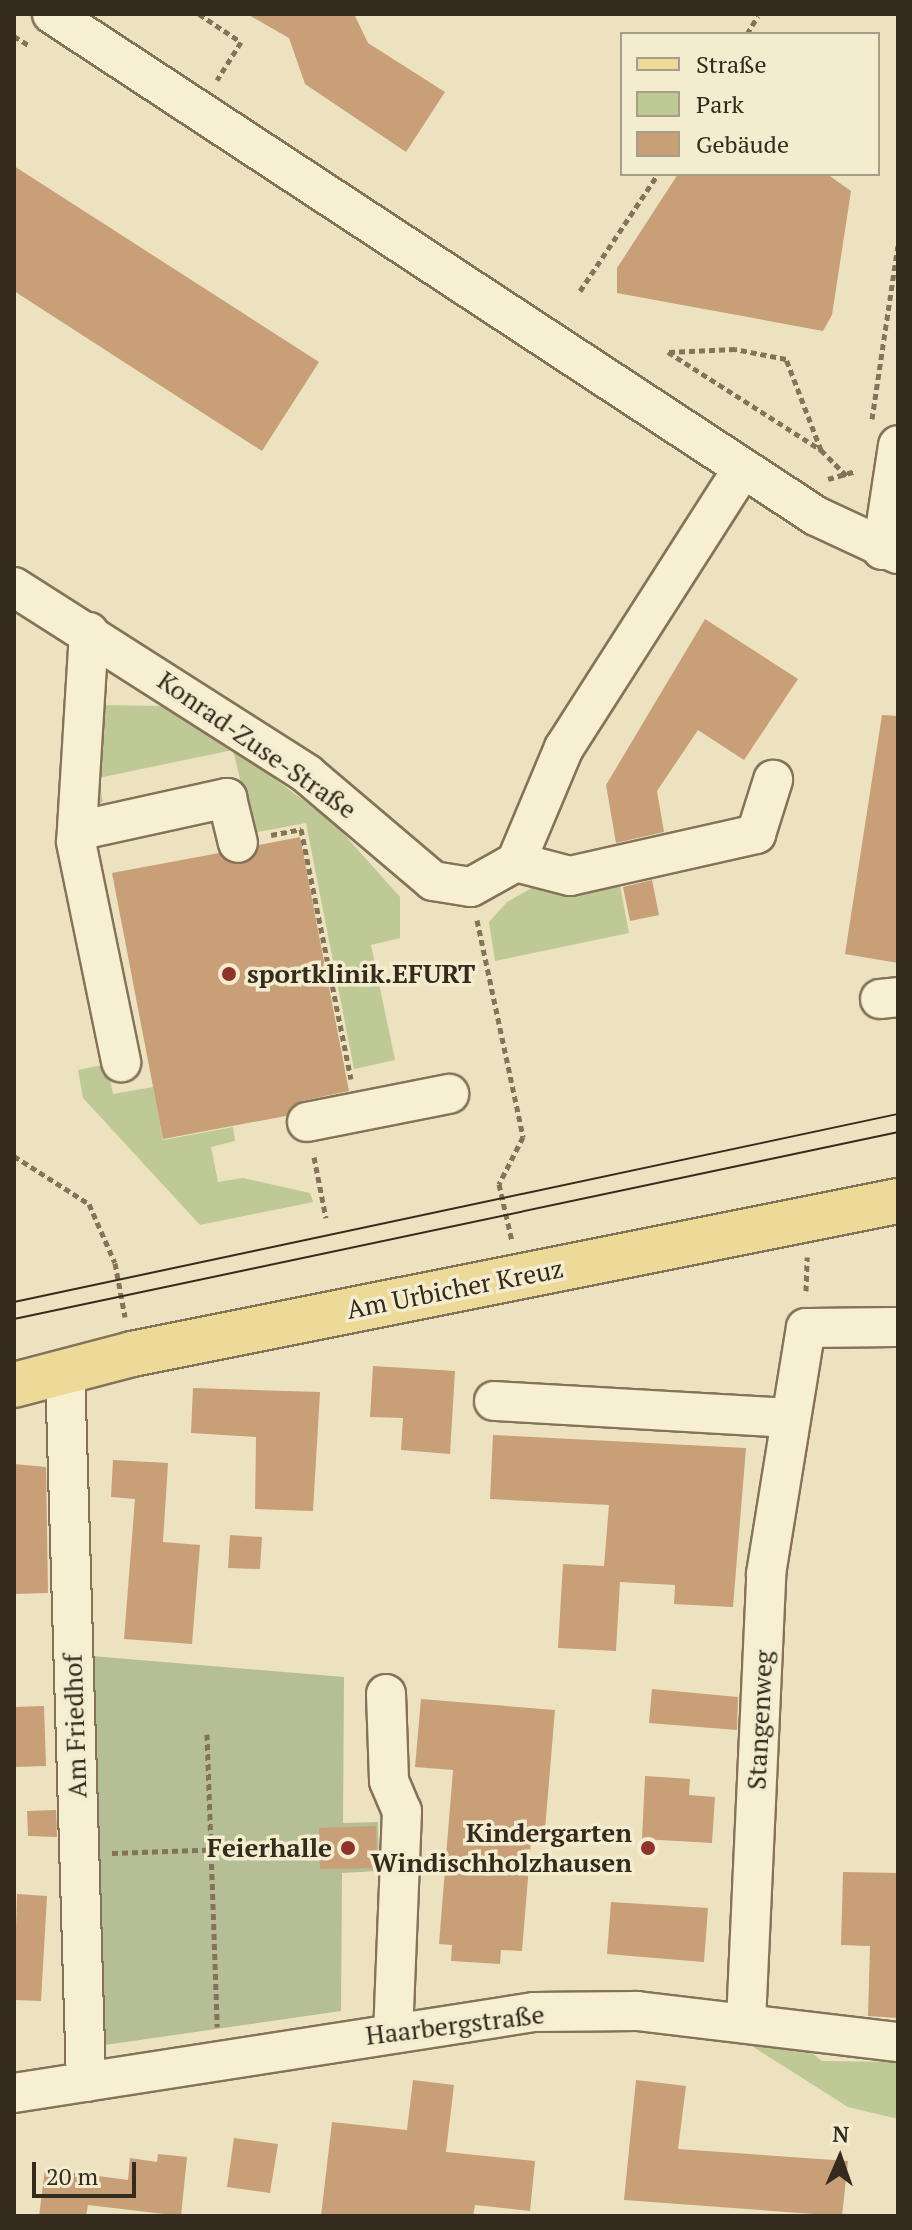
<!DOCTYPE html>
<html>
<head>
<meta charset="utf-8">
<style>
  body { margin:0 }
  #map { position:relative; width:912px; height:2230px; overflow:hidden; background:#ece2c0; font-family:"PT Serif",serif }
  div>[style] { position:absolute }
  .green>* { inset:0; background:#bfc995 }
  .cemetery>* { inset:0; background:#b5be94 }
  .building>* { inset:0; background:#c89f77 }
  .path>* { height:5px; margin-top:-2.5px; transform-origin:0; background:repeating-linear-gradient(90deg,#847359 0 6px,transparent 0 10px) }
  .roads { filter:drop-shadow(2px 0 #847359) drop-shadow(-2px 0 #847359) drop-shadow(0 2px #847359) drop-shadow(0 -2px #847359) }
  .minor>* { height:38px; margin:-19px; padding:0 19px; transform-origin:19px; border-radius:19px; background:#f7efd2 }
  .major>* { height:44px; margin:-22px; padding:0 22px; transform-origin:22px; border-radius:22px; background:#eeda98 }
  .tram>* { height:2px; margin:-1px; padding:0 1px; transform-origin:1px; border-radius:1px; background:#342a1d }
  .dots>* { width:22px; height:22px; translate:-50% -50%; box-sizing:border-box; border:4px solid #f3eccf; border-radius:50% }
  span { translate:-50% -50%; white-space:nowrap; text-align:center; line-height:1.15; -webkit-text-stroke:7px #f3eccf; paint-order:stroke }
  .street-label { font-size:26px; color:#342a1d }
  .poi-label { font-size:26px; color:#342a1d; font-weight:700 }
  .left { translate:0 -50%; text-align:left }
  .right { translate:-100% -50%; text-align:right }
  .frame { position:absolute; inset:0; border:16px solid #342a1d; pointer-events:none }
  .legend { position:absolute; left:620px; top:32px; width:260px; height:144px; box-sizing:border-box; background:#f3eccf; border:2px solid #a79e88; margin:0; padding:10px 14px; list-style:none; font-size:24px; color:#342a1d }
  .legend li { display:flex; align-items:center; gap:16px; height:40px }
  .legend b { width:40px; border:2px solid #a79e88 }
  .north { position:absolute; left:800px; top:2118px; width:80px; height:80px; -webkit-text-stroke:6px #f3eccf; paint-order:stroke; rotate:2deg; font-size:22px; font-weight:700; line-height:32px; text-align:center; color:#342a1d }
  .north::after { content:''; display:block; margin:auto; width:28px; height:36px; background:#342a1d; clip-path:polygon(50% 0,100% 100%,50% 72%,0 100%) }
  .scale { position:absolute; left:32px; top:2162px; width:104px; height:36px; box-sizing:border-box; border:4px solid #342a1d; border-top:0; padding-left:10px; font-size:24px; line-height:28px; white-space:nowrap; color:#342a1d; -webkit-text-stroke:6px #f3eccf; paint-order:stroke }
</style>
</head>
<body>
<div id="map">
  <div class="green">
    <div style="clip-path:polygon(97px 705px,161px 706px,236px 750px,334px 823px,400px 897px,400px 938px,371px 945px,395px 1060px,354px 1069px,306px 823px,253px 833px,233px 750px,98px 778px,103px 802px,91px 805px)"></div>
    <div style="clip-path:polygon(619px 880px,629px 933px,495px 961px,489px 922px,507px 902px,540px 883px)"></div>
    <div style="clip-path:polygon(107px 1064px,113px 1094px,153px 1087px,163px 1140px,233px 1127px,235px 1141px,211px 1147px,218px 1182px,243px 1178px,310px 1193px,313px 1202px,200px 1225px,83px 1098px,78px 1070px)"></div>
    <div style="clip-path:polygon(744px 2041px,806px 2048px,822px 2061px,898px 2062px,898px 2119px,848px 2107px)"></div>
  </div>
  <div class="cemetery">
    <div style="clip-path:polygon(91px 1656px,344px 1677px,343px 1823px,378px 1822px,379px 1871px,342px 1873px,341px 2011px,98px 2046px)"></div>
  </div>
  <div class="building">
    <div style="clip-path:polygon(247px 14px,354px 14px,368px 43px,445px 92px,406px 152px,305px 84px,289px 38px)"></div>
    <div style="clip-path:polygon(14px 166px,319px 362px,262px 451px,14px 291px)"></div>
    <div style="clip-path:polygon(678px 174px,827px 174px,851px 191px,832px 315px,823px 331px,617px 293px,617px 268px)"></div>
    <div style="clip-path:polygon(705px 619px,798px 679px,744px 760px,698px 730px,657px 791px,664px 832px,616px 843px,606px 785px)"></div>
    <div style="clip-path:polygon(882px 715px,898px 716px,898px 963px,845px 954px)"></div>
    <div style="clip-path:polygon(300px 837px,349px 1091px,302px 1101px,286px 1116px,163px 1139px,112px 873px,219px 853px,242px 864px,259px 845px)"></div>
    <div style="clip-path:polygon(652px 880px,659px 915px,630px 921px,623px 887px)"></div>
    <div style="clip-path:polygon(373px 1366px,455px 1371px,450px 1454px,401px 1450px,403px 1418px,370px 1417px)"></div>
    <div style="clip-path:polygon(193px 1388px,320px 1392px,313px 1511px,255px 1509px,256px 1437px,191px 1433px)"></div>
    <div style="clip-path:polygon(493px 1435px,746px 1448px,733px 1607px,674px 1604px,675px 1585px,620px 1582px,616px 1651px,558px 1648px,563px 1564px,604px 1566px,609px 1505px,490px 1499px)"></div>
    <div style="clip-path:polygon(113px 1460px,168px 1463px,163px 1542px,200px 1545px,192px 1644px,124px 1639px,135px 1499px,111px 1497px)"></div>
    <div style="clip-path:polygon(14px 1464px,46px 1467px,48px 1593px,14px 1594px)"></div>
    <div style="clip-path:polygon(230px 1535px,262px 1537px,260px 1569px,228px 1568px)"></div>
    <div style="clip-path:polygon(652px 1689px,738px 1697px,737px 1730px,649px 1723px)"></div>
    <div style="clip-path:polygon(421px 1699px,555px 1710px,545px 1830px,532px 1829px,522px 1951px,501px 1950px,500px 1964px,451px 1961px,452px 1945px,439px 1944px,453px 1770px,415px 1767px)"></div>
    <div style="clip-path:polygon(44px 1706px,46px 1766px,14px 1767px,14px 1707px)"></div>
    <div style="clip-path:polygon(645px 1776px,690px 1779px,689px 1795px,715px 1797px,712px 1843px,642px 1839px)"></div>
    <div style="clip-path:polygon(56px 1810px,57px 1837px,28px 1836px,27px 1811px)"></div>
    <div style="clip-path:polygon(376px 1826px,377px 1868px,320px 1869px,319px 1828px)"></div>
    <div style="clip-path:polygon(843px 1872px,898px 1873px,898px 2018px,868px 2016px,870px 1946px,841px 1945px)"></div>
    <div style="clip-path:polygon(17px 1894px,47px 1896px,41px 2001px,14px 2000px)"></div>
    <div style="clip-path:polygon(611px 1902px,708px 1908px,704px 1962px,607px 1954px)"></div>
    <div style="clip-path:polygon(413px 2080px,454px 2085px,446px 2152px,535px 2161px,530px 2211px,475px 2205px,473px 2216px,321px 2216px,332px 2122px,407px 2130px)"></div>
    <div style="clip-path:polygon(636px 2080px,686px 2086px,678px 2149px,848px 2161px,842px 2216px,624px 2200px)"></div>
    <div style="clip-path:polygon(234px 2138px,278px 2144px,270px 2193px,227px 2187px)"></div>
    <div style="clip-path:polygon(158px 2154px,187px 2157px,181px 2216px,88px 2205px,86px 2216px,39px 2216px,45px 2169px,128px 2180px,130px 2158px,157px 2162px)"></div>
  </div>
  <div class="path">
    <div style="left:199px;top:14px;width:50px;rotate:33.7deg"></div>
    <div style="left:241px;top:42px;width:45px;rotate:122.3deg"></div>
    <div style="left:747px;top:34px;width:21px;rotate:-59deg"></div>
    <div style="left:14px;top:36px;width:19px;rotate:32deg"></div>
    <div style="left:580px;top:291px;width:141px;rotate:-56.3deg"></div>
    <div style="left:872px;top:419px;width:175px;rotate:-81.5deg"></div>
    <div style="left:821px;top:450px;width:97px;rotate:-111deg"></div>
    <div style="left:786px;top:359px;width:52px;rotate:-168.9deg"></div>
    <div style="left:735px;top:349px;width:67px;rotate:177.4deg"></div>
    <div style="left:668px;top:352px;width:182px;rotate:32.6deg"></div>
    <div style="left:821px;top:450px;width:37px;rotate:45deg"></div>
    <div style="left:828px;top:479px;width:29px;rotate:-16deg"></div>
    <div style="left:271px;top:835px;width:31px;rotate:-11deg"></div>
    <div style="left:301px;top:829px;width:255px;rotate:78.7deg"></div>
    <div style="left:477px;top:920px;width:222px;rotate:78deg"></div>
    <div style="left:523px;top:1137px;width:53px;rotate:117.1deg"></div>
    <div style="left:499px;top:1184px;width:58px;rotate:77.2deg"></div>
    <div style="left:14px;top:1156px;width:89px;rotate:32.6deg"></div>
    <div style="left:89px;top:1204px;width:64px;rotate:66.2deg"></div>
    <div style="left:115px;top:1263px;width:55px;rotate:79.5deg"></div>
    <div style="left:314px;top:1157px;width:62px;rotate:78.9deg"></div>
    <div style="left:806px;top:1291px;width:34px;rotate:-88deg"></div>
    <div style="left:207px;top:1734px;width:293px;rotate:88deg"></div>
    <div style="left:112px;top:1853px;width:197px;rotate:-2deg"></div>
  </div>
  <div class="roads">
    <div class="minor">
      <div style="left:52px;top:14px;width:914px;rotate:33.31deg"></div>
      <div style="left:816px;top:516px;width:90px;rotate:24.9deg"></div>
      <div style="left:882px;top:550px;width:106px;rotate:-81.3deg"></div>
      <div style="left:14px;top:587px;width:348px;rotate:32.5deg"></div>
      <div style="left:307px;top:774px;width:165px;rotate:40.3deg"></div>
      <div style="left:433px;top:881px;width:38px;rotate:9deg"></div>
      <div style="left:471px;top:887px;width:51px;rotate:-29.1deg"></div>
      <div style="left:516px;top:862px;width:124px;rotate:-67.2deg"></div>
      <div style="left:564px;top:748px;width:332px;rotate:-57.4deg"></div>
      <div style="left:89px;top:632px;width:210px;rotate:93.5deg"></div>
      <div style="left:76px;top:842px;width:225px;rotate:78.4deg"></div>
      <div style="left:77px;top:831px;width:154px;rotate:-12.4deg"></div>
      <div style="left:227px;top:798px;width:46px;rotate:76.3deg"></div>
      <div style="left:516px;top:862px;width:56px;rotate:14.5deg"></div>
      <div style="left:570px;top:876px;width:191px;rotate:-12.7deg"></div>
      <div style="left:756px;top:834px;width:57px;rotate:-72.5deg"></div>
      <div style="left:880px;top:999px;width:18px;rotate:-6deg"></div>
      <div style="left:307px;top:1122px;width:145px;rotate:-11.2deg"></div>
      <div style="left:65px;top:1370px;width:712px;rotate:88.31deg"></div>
      <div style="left:494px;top:1401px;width:295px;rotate:3.3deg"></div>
      <div style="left:386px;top:1694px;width:87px;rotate:88deg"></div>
      <div style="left:389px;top:1781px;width:33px;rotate:67deg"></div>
      <div style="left:402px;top:1811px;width:221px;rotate:92.3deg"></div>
      <div style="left:746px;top:2022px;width:448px;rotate:-87.4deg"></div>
      <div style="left:766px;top:1574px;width:249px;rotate:-80.8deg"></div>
      <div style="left:806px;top:1328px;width:92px;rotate:-0.6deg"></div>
      <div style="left:14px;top:2093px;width:526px;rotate:-8.85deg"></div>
      <div style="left:534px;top:2012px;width:103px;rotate:-0.6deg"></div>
      <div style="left:637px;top:2011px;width:263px;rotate:6.8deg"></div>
    </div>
    <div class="major">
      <div style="left:14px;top:1385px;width:122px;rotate:-14.7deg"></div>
      <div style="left:132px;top:1354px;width:781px;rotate:-11.3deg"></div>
    </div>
  </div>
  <div class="tram">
    <div style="left:14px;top:1302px;width:904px;rotate:-12.01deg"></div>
    <div style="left:14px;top:1319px;width:904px;rotate:-11.94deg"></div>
  </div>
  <div class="dots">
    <div style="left:229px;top:974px;background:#90332b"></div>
    <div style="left:348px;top:1848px;background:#90332b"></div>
    <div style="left:648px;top:1848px;background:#90332b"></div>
  </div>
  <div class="street-label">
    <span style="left:257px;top:745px;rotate:35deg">Konrad-Zuse-Straße</span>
    <span style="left:455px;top:1289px;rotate:-11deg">Am Urbicher Kreuz</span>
    <span style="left:760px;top:1720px;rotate:-87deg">Stangenweg</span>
    <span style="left:75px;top:1726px;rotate:-92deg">Am Friedhof</span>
    <span style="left:455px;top:2025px;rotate:-7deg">Haarbergstraße</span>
  </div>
  <div class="poi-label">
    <span class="left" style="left:247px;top:974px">sportklinik.EFURT</span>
    <span class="right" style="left:632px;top:1848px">Kindergarten<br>Windischholzhausen</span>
    <span class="right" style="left:332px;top:1848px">Feierhalle</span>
  </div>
  <div class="frame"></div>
  <ul class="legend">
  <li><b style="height:10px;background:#eeda98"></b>Straße</li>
  <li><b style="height:22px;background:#bfc995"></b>Park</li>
  <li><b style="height:22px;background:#c89f77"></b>Gebäude</li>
  </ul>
  <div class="north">N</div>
  <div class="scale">20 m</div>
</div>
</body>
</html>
